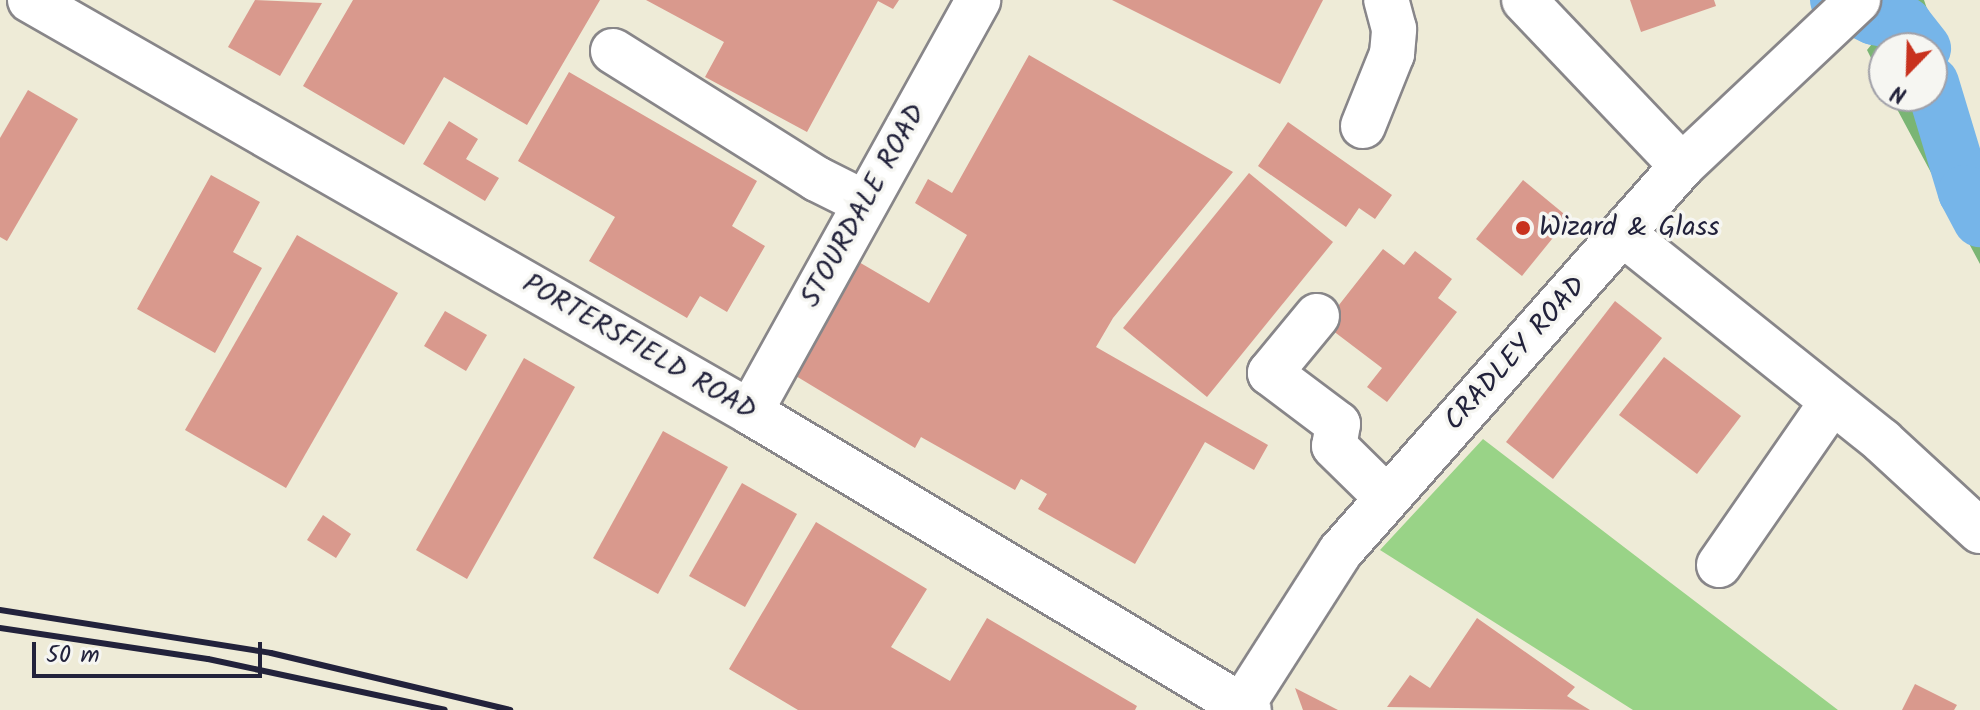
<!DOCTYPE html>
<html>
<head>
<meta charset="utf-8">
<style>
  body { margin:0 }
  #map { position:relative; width:1980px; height:710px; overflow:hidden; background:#eeebd7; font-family:Kalam,sans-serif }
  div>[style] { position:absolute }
  .green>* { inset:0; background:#99d387 }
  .forest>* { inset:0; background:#7ab574 }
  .river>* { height:54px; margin:-27px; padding:0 27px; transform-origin:27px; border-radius:27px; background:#76b5e9 }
  .building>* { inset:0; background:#d9998d }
  .roads { filter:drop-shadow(2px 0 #888689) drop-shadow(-2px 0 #888689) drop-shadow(0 2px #888689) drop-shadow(0 -2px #888689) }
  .minor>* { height:44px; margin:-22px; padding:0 22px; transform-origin:22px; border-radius:22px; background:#fff }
  .major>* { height:44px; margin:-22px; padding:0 22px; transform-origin:22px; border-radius:22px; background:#fff }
  .rail>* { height:6px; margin:-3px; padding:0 3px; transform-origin:3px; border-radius:3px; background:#22223b }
  .dots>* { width:22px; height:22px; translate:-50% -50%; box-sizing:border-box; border:4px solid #f6f6f2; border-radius:50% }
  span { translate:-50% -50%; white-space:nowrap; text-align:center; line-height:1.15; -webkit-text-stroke:7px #f6f6f2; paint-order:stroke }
  .street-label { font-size:28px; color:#22223b }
  .poi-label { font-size:28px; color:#22223b }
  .left { translate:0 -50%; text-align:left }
  .north { position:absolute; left:1868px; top:32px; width:80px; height:80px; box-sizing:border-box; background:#f6f6f2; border:2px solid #a1a1a9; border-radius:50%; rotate:203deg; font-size:22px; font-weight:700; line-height:32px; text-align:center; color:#22223b }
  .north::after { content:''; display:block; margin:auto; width:28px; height:36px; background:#c8321e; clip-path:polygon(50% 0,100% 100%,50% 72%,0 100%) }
  .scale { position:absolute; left:32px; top:642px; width:230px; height:36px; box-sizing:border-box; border:4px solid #22223b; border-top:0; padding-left:10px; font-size:24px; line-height:28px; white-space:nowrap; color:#22223b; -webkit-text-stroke:6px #f6f6f2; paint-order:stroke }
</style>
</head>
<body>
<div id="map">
  <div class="green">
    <div style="clip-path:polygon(1483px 439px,1671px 583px,1838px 710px,1633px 710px,1380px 550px)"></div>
  </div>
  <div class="forest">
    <div style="clip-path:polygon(1908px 0,1924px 0,1980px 163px,1980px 264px,1890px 96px,1932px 96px,1932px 48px,1884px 48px,1884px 84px,1867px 50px)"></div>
  </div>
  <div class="river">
    <div style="left:1837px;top:0;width:41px;rotate:25.9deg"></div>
    <div style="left:1874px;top:18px;width:32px;rotate:11deg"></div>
    <div style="left:1905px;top:24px;width:31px;rotate:52deg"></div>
    <div style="left:1932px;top:83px;width:114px;rotate:73.2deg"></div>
    <div style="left:1965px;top:192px;width:32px;rotate:62deg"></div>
  </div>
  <div class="building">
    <div style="clip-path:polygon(255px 0,322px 3px,280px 76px,228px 47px)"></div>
    <div style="clip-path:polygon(353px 0,600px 0,527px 125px,444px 77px,404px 145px,303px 86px)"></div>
    <div style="clip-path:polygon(646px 0,899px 0,893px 9px,878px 1px,807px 132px,705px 77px,724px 42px)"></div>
    <div style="clip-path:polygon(1112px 0,1323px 0,1280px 84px)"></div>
    <div style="clip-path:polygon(1630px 0,1714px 0,1716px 6px,1641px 32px)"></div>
    <div style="clip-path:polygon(1029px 55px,1233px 172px,1113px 318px,1096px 347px,1268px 445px,1254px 470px,1205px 442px,1135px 564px,1038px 509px,1047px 494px,1021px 479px,1015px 490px,921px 437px,915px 448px,786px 370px,852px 258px,929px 303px,967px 235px,915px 203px,928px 179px,952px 193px)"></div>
    <div style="clip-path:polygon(569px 72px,757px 181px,732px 226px,765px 246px,727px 312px,700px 296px,687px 318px,589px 261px,615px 217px,518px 161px)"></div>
    <div style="clip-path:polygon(28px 90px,78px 119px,7px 241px,0 237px,0 138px)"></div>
    <div style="clip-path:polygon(449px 121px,478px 139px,466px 159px,499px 178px,485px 201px,423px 164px)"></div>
    <div style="clip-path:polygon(1288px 122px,1392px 195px,1375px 219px,1359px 208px,1346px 227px,1258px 166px)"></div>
    <div style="clip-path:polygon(1249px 173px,1333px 242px,1207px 397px,1123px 328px)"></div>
    <div style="clip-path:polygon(211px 175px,260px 202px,233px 252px,262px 268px,215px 353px,137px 309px)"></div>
    <div style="clip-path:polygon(1523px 180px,1569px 218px,1522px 276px,1476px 239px)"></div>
    <div style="clip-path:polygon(297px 235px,398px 293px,286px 488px,185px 430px)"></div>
    <div style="clip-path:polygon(1383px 249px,1404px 265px,1415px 251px,1452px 279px,1438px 298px,1457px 312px,1387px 402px,1367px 387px,1382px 368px,1324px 324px)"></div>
    <div style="clip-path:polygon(1615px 301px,1662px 338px,1553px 479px,1506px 442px)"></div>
    <div style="clip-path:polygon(445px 311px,487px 335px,466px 371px,424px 346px)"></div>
    <div style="clip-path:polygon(1664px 357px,1741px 416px,1697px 474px,1619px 415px)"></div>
    <div style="clip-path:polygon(524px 358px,575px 387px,467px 579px,416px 550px)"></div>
    <div style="clip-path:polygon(663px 431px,728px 467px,658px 594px,593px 558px)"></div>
    <div style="clip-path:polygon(742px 483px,797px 514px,745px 607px,689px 576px)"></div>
    <div style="clip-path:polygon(323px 515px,351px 534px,336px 558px,307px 540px)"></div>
    <div style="clip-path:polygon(816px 522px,927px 589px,891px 647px,950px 681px,987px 618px,1137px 706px,1135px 710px,798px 710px,729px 669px)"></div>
    <div style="clip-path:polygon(1477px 618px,1575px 687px,1567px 696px,1590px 710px,1387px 707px,1410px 675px,1430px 688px)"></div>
    <div style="clip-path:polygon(1915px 684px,1957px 705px,1954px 710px,1902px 710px)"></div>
    <div style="clip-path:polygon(1295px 688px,1338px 710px,1303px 710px)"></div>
  </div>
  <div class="roads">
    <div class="minor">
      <div style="left:30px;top:0;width:830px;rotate:29.78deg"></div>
      <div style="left:750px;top:412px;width:581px;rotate:30.85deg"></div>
      <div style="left:1524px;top:0;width:229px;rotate:46.4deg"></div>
      <div style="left:613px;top:51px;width:241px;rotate:32.1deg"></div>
      <div style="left:817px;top:179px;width:54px;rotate:26.6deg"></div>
      <div style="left:1363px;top:126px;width:78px;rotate:-68.1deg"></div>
      <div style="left:1392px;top:54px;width:25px;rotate:-85deg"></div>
      <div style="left:1394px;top:29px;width:30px;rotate:-105deg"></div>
      <div style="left:1623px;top:234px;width:332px;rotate:38.6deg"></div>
      <div style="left:1882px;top:441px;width:133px;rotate:42.6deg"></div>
      <div style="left:1317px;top:316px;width:74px;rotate:129.5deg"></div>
      <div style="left:1270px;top:373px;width:85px;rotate:36.9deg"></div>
      <div style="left:1338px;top:424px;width:22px;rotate:100deg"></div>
      <div style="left:1334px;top:446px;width:74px;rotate:44.5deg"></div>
      <div style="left:750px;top:412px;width:471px;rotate:-61deg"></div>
      <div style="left:1719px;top:565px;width:198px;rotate:-55.3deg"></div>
    </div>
    <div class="major">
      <div style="left:1239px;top:710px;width:188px;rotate:-57.4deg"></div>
      <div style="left:1340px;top:552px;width:516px;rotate:-48.46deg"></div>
      <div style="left:1682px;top:166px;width:242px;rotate:-43.3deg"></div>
    </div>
  </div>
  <div class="rail">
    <div style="left:0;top:610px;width:274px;rotate:9deg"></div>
    <div style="left:271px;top:653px;width:246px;rotate:13.4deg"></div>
    <div style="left:0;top:628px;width:210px;rotate:8.5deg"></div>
    <div style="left:208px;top:659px;width:242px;rotate:12.1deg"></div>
  </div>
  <div class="dots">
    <div style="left:1523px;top:228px;background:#c8321e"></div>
  </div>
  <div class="street-label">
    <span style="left:864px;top:206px;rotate:-61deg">STOURDALE ROAD</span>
    <span style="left:639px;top:348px;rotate:30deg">PORTERSFIELD ROAD</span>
    <span style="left:1516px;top:354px;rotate:-48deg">CRADLEY ROAD</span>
  </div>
  <div class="poi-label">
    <span class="left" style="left:1539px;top:228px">Wizard &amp; Glass</span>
  </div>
  <div class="north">N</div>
  <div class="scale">50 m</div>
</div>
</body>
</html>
